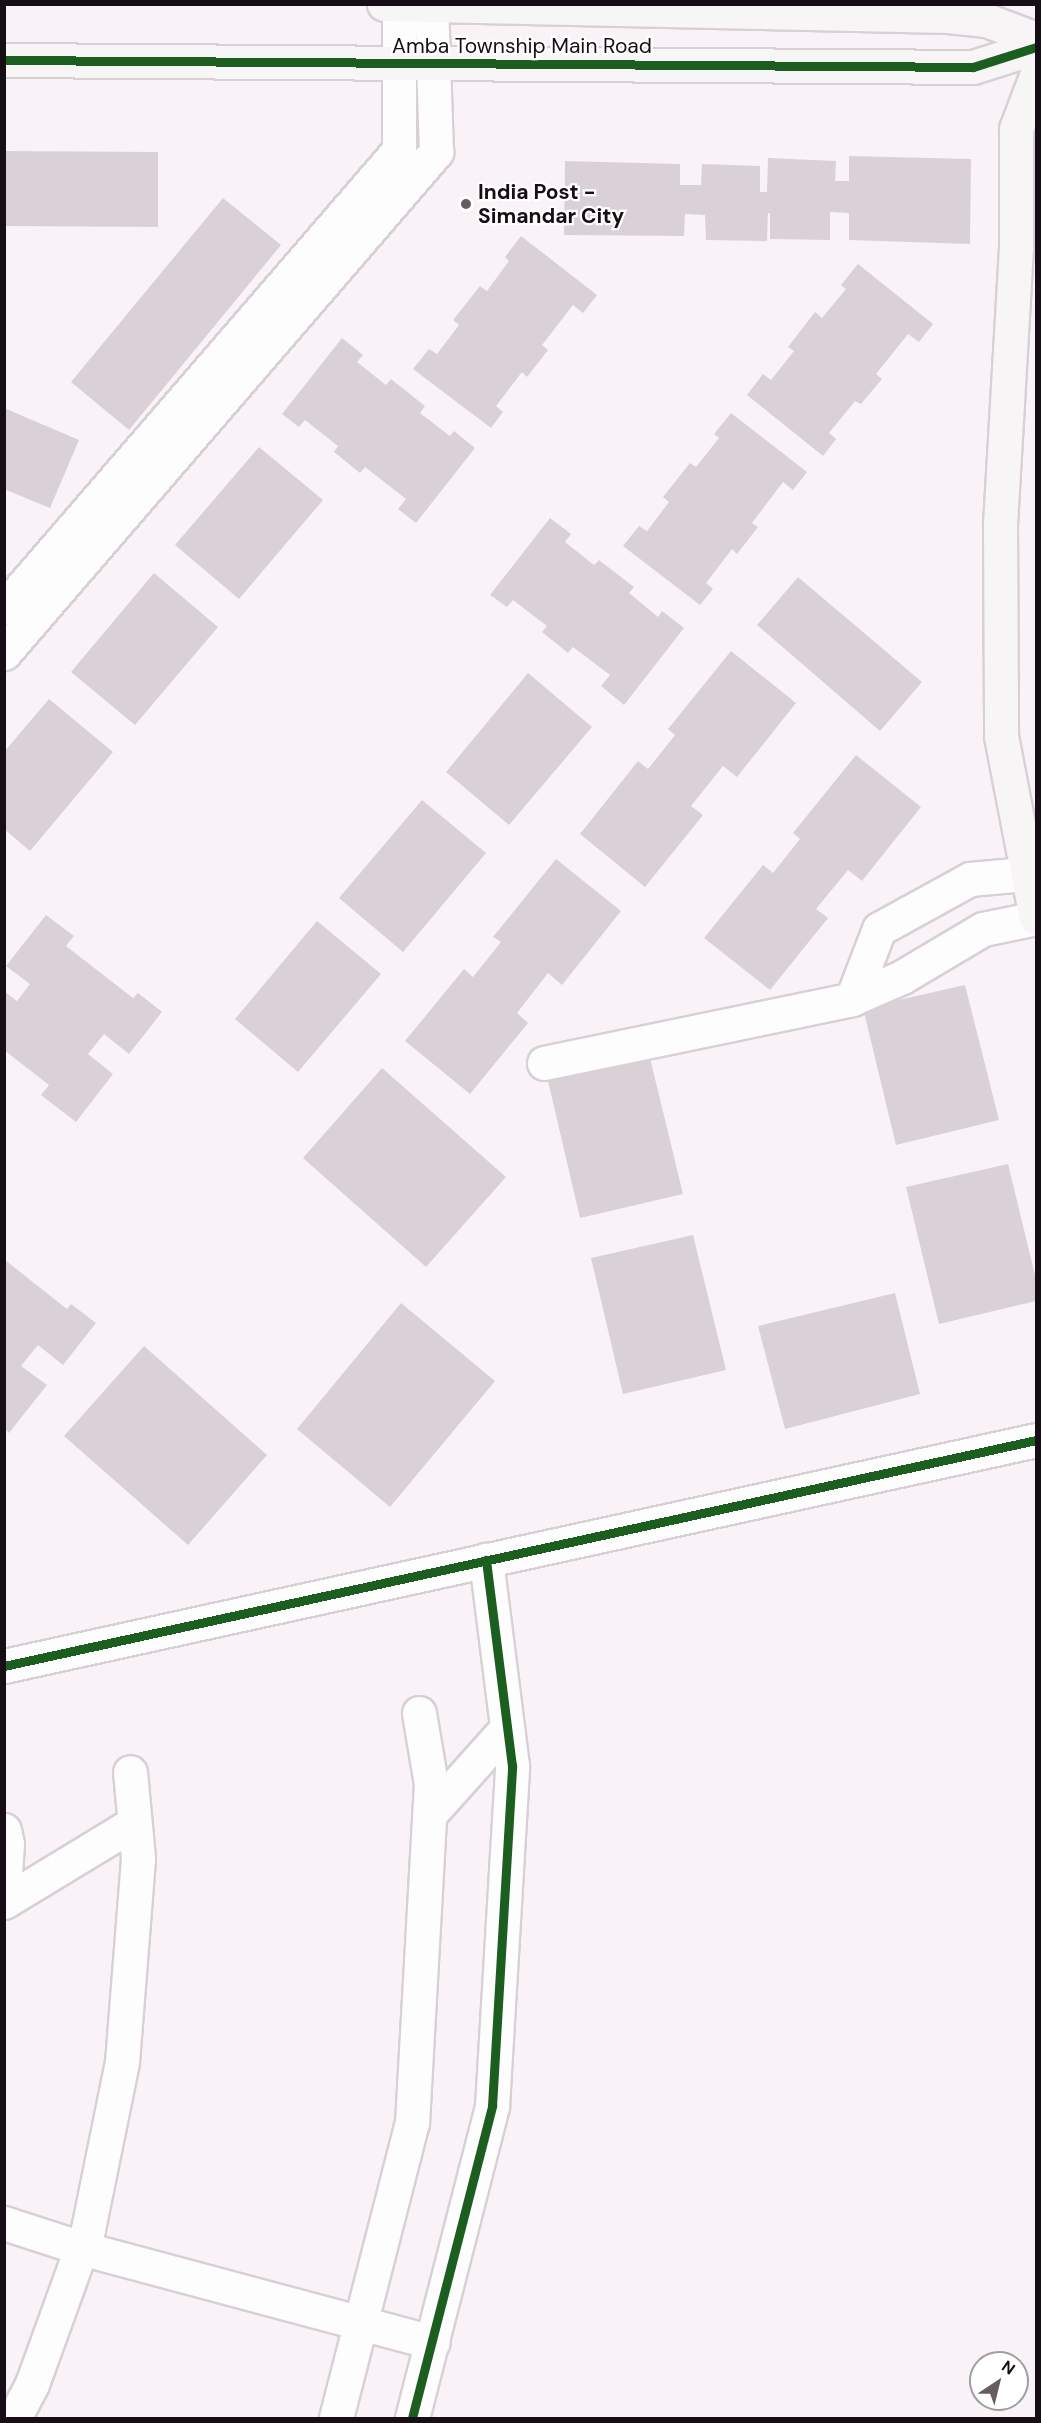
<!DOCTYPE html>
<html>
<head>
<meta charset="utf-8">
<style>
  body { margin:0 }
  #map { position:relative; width:1041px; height:2423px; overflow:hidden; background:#f9f3f7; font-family:"DM Sans",sans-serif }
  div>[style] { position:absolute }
  .building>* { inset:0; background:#dad1d7 }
  .roads { filter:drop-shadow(2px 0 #d9d0d6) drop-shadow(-2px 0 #d9d0d6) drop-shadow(0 2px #d9d0d6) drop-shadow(0 -2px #d9d0d6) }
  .street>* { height:33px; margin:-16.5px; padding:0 16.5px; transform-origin:16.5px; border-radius:16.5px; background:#fefdfe }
  .secondary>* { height:33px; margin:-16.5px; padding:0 16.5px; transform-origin:16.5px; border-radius:16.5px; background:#f8f5f7 }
  .cycleway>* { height:9px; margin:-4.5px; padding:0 4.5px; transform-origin:4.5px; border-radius:4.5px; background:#1b5e20 }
  .dots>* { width:16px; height:16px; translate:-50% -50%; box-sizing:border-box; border:3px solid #fff; border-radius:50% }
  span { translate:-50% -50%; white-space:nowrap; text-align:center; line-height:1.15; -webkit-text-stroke:4.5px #fff; paint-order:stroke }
  .street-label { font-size:21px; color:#170d14 }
  .poi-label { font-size:21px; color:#170d14; font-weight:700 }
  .left { translate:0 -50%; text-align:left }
  .frame { position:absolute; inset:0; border:6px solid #170d14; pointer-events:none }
  .north { position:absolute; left:969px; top:2351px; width:60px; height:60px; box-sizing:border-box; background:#fff; border:2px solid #a29ea1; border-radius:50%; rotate:35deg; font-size:16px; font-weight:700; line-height:24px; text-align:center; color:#170d14 }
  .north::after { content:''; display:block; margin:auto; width:21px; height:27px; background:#665e63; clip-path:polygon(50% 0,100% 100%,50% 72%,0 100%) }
</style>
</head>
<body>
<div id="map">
  <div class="building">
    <div style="clip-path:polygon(4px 151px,158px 152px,158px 227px,4px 226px)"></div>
    <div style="clip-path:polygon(849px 156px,971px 159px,970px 244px,849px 240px,849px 213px,830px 212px,830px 240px,770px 239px,770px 213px,768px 213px,767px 241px,706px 240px,705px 215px,685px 214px,684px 236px,564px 235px,565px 161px,680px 164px,680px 185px,701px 185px,702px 164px,760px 166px,760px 192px,767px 192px,768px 158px,836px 161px,835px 181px,849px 181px)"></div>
    <div style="clip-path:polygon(223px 198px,281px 245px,129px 430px,71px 382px)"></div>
    <div style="clip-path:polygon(521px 236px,597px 295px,583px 313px,573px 305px,542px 345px,548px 350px,527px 377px,522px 372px,496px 406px,503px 412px,491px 428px,413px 369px,429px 349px,437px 354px,459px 325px,453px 320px,480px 286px,487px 291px,509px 261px,505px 257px)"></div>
    <div style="clip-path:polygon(858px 264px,933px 324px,919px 342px,908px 334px,876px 374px,882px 379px,861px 404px,855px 401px,829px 433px,836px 439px,823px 456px,747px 395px,763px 374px,771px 380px,794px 351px,788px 347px,815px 312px,822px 318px,846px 289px,841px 285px)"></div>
    <div style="clip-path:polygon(342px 338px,363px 355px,357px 362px,386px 385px,391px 379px,425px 406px,420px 413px,450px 436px,454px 431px,475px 448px,416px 523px,398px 509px,406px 499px,365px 467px,360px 473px,334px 452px,338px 446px,305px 420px,299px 427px,282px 414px)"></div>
    <div style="clip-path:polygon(4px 408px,79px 440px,50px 508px,4px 489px)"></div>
    <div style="clip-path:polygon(731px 413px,807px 472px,793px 490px,783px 482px,752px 523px,758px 527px,737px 554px,732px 549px,706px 583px,713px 589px,700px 605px,623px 546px,639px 526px,647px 531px,669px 502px,663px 497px,690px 463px,696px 467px,719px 438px,714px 434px)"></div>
    <div style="clip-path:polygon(259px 447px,323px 500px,239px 599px,175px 545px)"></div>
    <div style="clip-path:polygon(550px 518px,571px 534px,565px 542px,594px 565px,599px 560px,634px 587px,629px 593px,658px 617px,662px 611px,684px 628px,624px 705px,601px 686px,610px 675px,573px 647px,568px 653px,542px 632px,547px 626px,513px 600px,507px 607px,490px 595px)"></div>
    <div style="clip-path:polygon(154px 573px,218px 627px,135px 725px,71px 672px)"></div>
    <div style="clip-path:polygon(798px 577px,922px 682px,880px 731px,757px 625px)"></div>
    <div style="clip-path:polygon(731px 651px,796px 703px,737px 777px,723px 766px,691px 806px,703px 815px,645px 887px,580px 834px,638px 761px,648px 769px,675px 735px,668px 729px)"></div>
    <div style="clip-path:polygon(528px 673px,592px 727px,509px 825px,446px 772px)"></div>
    <div style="clip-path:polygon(49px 699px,113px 752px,30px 851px,4px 829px,4px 752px)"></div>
    <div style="clip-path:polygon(856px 755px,921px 807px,862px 881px,848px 870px,816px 909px,828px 918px,770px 990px,704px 938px,763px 865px,773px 873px,800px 839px,793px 833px)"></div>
    <div style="clip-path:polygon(422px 800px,486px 853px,403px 952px,339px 898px)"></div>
    <div style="clip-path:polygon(556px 859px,621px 911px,562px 985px,548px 973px,517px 1013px,528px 1023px,470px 1094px,405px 1041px,464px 969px,473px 977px,501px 942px,493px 937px)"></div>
    <div style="clip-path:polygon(46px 915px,74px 936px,66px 946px,133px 998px,138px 993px,162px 1012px,129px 1054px,104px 1034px,88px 1054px,113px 1074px,76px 1122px,41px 1095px,49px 1085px,4px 1050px,4px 991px,17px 1001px,30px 984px,6px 966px)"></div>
    <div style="clip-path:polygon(317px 921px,381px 974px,298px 1072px,235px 1019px)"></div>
    <div style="clip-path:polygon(965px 985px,999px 1120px,896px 1145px,863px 1008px)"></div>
    <div style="clip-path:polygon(650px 1058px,683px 1194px,580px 1218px,548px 1081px)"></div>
    <div style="clip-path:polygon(382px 1068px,506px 1177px,426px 1267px,303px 1158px)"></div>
    <div style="clip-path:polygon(1008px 1164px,1036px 1279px,1036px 1301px,939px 1324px,906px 1187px)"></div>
    <div style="clip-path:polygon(693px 1235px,726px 1370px,623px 1394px,591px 1258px)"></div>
    <div style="clip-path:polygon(5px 1260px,67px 1309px,71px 1304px,96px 1323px,63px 1365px,38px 1345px,21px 1366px,47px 1385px,9px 1433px,5px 1429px)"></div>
    <div style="clip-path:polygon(895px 1293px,920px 1394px,785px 1429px,758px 1326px)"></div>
    <div style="clip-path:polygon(401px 1303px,495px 1381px,390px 1507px,297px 1429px)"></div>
    <div style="clip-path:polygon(144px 1346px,267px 1455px,188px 1545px,64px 1436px)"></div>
  </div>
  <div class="roads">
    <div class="street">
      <div style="left:4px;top:608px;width:605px;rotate:-49.22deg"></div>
      <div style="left:399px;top:150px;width:145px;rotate:-90deg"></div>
      <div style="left:4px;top:653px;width:662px;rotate:-49.23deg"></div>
      <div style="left:436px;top:152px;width:147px;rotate:-91.9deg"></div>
      <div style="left:852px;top:999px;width:75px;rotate:-68.9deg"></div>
      <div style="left:879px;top:929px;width:104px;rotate:-28.8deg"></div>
      <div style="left:970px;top:879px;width:66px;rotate:-5.2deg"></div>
      <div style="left:544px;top:1063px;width:315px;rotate:-11.7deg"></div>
      <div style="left:852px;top:999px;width:55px;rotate:-23.7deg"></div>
      <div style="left:902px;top:977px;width:94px;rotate:-30.7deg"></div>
      <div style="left:983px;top:929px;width:54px;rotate:-11.7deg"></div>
      <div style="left:4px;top:1666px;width:1056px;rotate:-12.35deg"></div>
      <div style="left:430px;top:1814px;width:115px;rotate:-48.2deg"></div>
      <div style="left:4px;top:1830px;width:14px;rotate:78deg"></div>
      <div style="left:7px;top:1844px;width:44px;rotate:93.9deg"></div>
      <div style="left:4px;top:1902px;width:152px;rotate:-31.3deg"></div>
      <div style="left:4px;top:2223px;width:81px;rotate:18deg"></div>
      <div style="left:81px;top:2248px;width:364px;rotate:15deg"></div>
      <div style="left:14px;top:2418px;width:38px;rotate:-62deg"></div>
      <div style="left:32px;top:2384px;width:165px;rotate:-70.1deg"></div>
      <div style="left:88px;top:2229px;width:170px;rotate:-78.5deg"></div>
      <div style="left:122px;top:2062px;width:205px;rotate:-85.5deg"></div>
      <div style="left:138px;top:1858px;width:86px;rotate:-95.3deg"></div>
      <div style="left:336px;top:2418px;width:305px;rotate:-75.6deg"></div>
      <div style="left:412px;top:2123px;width:340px;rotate:-86.8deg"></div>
      <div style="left:431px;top:1784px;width:72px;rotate:-99.6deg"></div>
      <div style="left:412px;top:2418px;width:322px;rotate:-75.6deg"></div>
      <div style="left:492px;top:2106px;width:341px;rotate:-86.6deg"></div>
      <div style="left:512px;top:1766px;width:208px;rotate:-97.2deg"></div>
    </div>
    <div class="secondary">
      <div style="left:384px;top:4px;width:564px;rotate:1.22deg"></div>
      <div style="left:948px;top:16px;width:38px;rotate:6deg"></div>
      <div style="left:986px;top:20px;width:53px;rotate:20.8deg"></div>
      <div style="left:4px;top:60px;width:969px;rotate:0.41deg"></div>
      <div style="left:973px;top:67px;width:66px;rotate:-17.6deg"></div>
      <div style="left:1036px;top:76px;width:57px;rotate:110.7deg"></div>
      <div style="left:1016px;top:129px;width:118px;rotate:90deg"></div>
      <div style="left:1016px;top:247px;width:280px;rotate:93.3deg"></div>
      <div style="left:1000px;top:527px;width:209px;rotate:89.7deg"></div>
      <div style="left:1001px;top:736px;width:185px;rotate:79.1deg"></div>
    </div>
  </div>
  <div class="cycleway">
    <div style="left:4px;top:60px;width:969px;rotate:0.41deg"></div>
    <div style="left:973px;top:67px;width:66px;rotate:-17.6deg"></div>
    <div style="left:4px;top:1666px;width:1056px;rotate:-12.35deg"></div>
    <div style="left:412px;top:2418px;width:322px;rotate:-75.6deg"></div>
    <div style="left:492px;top:2106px;width:341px;rotate:-86.6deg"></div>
    <div style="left:512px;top:1766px;width:208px;rotate:-97.2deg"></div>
  </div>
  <div class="dots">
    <div style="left:466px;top:204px;background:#665e63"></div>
  </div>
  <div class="street-label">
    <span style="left:522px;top:46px">Amba Township Main Road</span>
  </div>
  <div class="poi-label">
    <span class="left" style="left:478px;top:204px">India Post -<br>Simandar City</span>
  </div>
  <div class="frame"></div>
  <div class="north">N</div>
</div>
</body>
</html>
